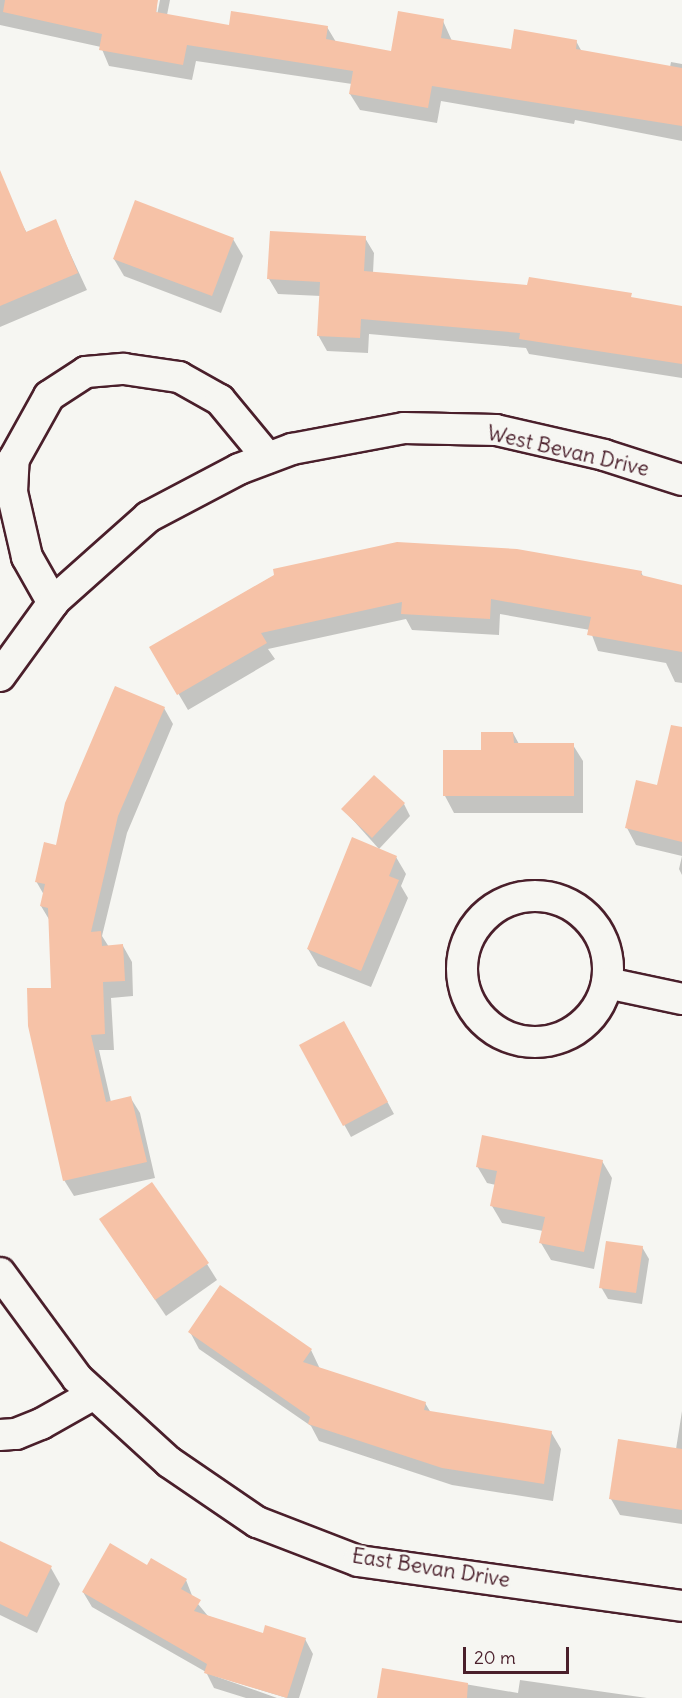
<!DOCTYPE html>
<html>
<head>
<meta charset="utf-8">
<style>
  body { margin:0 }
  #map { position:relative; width:682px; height:1698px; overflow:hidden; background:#f6f6f2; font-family:Delius,sans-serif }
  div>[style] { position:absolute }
  .shadow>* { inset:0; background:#0003 }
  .building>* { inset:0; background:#f6c2a7 }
  .roads { filter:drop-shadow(2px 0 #4a1f2b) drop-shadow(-2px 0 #4a1f2b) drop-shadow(0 2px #4a1f2b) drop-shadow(0 -2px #4a1f2b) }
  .minor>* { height:30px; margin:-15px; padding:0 15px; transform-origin:15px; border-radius:15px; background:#f6f6f2 }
  .minor>.ring { margin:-15px; padding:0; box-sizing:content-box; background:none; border:30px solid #f6f6f2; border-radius:50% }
  span { translate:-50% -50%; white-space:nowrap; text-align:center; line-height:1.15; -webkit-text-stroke:5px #f6f6f2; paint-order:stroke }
  .street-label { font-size:21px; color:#4a1f2b }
  .scale { position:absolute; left:463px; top:1647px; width:106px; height:27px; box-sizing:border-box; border:3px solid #4a1f2b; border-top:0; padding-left:8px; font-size:18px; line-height:21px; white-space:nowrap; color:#4a1f2b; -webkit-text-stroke:4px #f6f6f2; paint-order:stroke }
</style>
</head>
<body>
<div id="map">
  <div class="shadow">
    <div style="clip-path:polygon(0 0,157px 0,156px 20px,160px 0,170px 0,167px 15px,230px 27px,327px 27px,336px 42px,392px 53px,443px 21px,452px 41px,512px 51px,576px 41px,582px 52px,670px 67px,671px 62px,682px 64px,682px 141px,575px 120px,574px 124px,441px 101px,437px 123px,360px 110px,350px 94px,352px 84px,196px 61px,192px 80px,109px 66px,101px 47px,0 25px)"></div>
    <div style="clip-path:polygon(19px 219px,27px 233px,55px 221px,87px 290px,0 327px,0 227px)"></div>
    <div style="clip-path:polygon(365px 238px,374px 253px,373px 273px,682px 307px,682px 378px,529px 354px,526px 348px,369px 334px,368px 353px,327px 351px,318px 335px,321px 296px,278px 294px,269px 279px)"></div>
    <div style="clip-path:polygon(233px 239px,243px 256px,221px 313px,124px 276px,114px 259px)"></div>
    <div style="clip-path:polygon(641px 572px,644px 578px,682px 586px,682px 683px,675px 682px,666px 663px,598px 651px,590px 630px,500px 614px,499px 635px,412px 630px,406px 619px,268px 649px,275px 659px,188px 710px,151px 647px,275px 575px)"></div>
    <div style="clip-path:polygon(164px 708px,173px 724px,127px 833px,102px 936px,109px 947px,123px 946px,132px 962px,133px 996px,111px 998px,114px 1050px,99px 1050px,111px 1102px,130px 1097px,140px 1113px,155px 1178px,74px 1196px,64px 1180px,50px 921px,41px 906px,44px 895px,36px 881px,57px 847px)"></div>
    <div style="clip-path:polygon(513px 733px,519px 744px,573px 745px,583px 761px,583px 813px,454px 813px,445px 796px,445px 751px,483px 751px)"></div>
    <div style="clip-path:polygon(682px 776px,682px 875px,679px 869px,682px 856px,636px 845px,627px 828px,658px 787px)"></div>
    <div style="clip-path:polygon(404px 804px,410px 816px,379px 849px,343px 809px)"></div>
    <div style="clip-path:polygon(396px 857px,406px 874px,401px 886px,408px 898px,371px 987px,318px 966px,308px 949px)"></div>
    <div style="clip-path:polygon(351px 1035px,394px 1114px,351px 1137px,301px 1046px)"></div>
    <div style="clip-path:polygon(602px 1161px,612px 1178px,594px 1269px,551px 1260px,541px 1243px,543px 1231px,502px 1223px,492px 1206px,496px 1185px,487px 1183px,477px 1166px)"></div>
    <div style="clip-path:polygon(101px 1220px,207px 1264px,217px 1280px,166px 1316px)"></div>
    <div style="clip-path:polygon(642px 1247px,649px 1259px,642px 1304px,608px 1299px,601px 1287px)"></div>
    <div style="clip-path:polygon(190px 1332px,311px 1350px,320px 1369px,425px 1403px,431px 1413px,551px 1432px,561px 1449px,553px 1501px,452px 1485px,319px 1441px,311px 1426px,199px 1349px)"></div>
    <div style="clip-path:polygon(682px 1411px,682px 1524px,620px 1515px,611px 1499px,676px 1449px)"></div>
    <div style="clip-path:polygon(0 1542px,51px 1568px,60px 1584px,37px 1633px,0 1615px)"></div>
    <div style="clip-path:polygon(147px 1567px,186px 1580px,193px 1598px,208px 1616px,264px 1635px,305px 1639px,313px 1654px,299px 1698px,287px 1698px,212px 1675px,277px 1698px,246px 1698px,214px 1688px,206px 1672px,92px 1607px,83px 1592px)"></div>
    <div style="clip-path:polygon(383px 1670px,518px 1693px,520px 1680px,647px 1698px,378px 1698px)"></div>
  </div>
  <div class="building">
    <div style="clip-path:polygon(5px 0,158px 0,156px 12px,229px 25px,231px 11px,328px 26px,326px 39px,391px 51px,398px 11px,444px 19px,441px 38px,511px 49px,514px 29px,577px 40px,576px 49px,682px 68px,682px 126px,432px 86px,428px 108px,349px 94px,353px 71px,187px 45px,183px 65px,99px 50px,102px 34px,3px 12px)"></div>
    <div style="clip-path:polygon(0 170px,26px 232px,56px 219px,78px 273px,0 306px)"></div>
    <div style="clip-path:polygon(135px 200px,234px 238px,212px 296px,113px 259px)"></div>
    <div style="clip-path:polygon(270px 231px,366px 236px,364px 271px,527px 285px,529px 277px,632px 293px,631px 297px,682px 306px,682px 364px,519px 339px,520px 333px,361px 319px,360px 338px,317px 336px,320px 282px,267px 279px)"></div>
    <div style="clip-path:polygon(397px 542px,517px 549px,642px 571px,641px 575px,682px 585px,682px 652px,587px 635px,591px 617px,491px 599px,490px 619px,401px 614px,402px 602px,261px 633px,267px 643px,177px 695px,149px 647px,274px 575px,273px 569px)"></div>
    <div style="clip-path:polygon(115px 686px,165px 707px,118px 816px,91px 932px,101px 931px,102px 946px,123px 944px,125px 981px,103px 982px,105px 1034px,91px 1035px,106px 1102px,131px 1096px,147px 1162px,63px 1181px,28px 1026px,27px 988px,51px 988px,48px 908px,40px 906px,45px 884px,35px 882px,44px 842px,56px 845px,65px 803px)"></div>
    <div style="clip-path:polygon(671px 725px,682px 727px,682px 842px,625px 828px,636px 780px,657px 785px)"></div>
    <div style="clip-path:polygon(481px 732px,513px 732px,514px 743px,574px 743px,574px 796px,443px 796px,443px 750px,481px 750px)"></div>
    <div style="clip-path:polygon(374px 775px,405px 803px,372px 838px,341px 809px)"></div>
    <div style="clip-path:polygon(352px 837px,397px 856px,389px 876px,399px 880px,361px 971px,307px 949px)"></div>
    <div style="clip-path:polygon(344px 1021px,388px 1102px,343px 1126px,299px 1045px)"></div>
    <div style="clip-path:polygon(482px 1135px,603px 1160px,584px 1252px,539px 1243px,545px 1217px,490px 1206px,497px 1171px,476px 1167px)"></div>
    <div style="clip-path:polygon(152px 1182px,209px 1263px,155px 1300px,99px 1219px)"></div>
    <div style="clip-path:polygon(606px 1241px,643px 1246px,636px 1293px,599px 1288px)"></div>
    <div style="clip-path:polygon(220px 1285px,312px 1349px,303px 1362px,426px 1402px,424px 1410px,552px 1431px,544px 1484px,442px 1468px,308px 1424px,310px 1417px,188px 1332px)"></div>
    <div style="clip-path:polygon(618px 1439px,682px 1449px,682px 1510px,609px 1499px)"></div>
    <div style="clip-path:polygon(0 1541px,52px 1566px,27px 1617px,0 1604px)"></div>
    <div style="clip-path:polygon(110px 1543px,147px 1565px,151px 1558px,187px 1579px,181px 1589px,201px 1600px,194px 1611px,263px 1633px,265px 1625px,306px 1638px,287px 1698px,204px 1673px,207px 1664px,82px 1592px)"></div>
    <div style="clip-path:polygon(382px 1668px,468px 1683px,467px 1698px,377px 1698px)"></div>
  </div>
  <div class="roads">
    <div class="minor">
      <div style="left:53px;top:603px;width:53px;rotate:-119.5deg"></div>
      <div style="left:27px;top:557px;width:67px;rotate:-103deg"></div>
      <div style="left:12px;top:492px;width:33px;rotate:-87deg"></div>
      <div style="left:14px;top:459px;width:72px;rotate:-60.9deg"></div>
      <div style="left:49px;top:396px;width:44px;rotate:-33deg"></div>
      <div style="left:86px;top:372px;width:38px;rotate:-5deg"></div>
      <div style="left:124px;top:369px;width:56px;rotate:8.3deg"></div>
      <div style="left:179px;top:377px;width:47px;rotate:29.3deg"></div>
      <div style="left:220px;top:400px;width:75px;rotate:50.4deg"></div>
      <div style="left:0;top:676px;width:94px;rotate:-54.1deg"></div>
      <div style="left:55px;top:600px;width:125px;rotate:-41.7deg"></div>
      <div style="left:148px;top:517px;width:103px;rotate:-27.8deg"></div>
      <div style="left:239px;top:469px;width:57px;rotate:-20.7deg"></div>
      <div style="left:292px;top:449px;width:114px;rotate:-10.6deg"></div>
      <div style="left:404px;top:428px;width:92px;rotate:1.2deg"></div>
      <div style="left:496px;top:430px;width:111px;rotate:13deg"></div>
      <div style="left:604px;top:455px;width:82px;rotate:17.8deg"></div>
      <div class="ring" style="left:462px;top:896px;width:116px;height:116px"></div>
      <div style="left:607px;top:983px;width:77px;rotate:12deg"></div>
      <div style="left:0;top:1273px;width:130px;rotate:53.7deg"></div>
      <div style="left:77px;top:1378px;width:125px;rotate:42.4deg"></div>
      <div style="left:169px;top:1462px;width:107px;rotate:34.3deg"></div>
      <div style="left:257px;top:1522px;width:108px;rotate:21.1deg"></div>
      <div style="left:358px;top:1561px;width:327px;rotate:7.9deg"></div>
      <div style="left:0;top:1435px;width:16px;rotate:-4deg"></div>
      <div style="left:16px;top:1434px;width:27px;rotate:-22deg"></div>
      <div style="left:41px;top:1424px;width:61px;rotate:-29.5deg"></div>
    </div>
  </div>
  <div class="street-label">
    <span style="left:568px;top:451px;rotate:13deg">West Bevan Drive</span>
    <span style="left:431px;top:1568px;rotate:9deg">East Bevan Drive</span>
  </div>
  <div class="scale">20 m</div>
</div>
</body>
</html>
